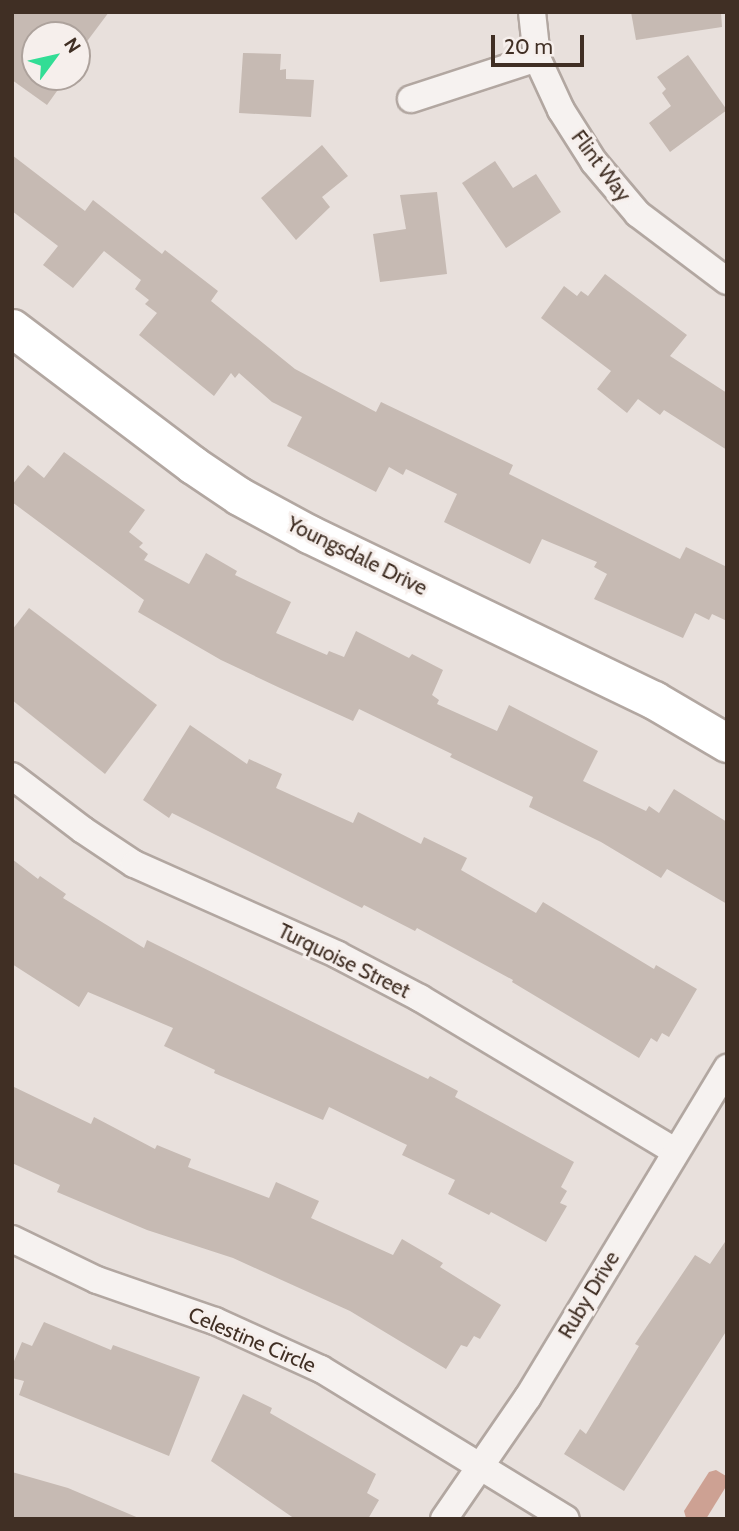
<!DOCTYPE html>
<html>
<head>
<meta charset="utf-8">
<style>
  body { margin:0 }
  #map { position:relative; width:739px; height:1531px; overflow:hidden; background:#e8e0dc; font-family:Cabin,sans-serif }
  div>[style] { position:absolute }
  .water>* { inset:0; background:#cda193 }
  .building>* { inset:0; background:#c6bab3 }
  .roads { filter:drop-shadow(2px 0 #b2a7a1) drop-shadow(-2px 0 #b2a7a1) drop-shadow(0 2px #b2a7a1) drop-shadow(0 -2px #b2a7a1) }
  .street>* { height:26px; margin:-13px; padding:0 13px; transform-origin:13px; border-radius:13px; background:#f6f2f0 }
  .secondary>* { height:37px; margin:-18.5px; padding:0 18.5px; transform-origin:18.5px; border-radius:18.5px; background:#fff }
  span { translate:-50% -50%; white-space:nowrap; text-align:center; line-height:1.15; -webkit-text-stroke:6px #f6efec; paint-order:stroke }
  .street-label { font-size:21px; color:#402f24 }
  .frame { position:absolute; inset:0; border:14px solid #402f24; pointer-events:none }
  .north { position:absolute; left:21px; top:21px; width:70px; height:70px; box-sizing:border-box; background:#f6efec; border:2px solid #ada29c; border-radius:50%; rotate:57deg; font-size:19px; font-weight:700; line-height:28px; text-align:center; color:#402f24 }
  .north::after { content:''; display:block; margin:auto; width:24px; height:32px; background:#32dd95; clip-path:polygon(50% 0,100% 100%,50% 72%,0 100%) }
  .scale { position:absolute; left:491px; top:35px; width:93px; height:32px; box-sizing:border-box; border:4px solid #402f24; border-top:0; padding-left:9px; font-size:21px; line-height:24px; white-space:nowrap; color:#402f24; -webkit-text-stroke:5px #f6efec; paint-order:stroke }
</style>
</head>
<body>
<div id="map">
  <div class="water">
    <div style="clip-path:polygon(716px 1470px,726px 1476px,727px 1485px,706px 1519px,686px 1518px,684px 1511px,709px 1472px)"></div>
  </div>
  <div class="building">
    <div style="clip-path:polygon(12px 12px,109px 12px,82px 48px,87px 51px,77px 64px,77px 35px,35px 35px,35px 77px,67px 77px,47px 105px,12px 80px)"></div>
    <div style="clip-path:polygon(631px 12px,721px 12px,722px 27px,636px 40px)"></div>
    <div style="clip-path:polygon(243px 53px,281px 54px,280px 70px,286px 69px,286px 79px,314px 80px,311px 117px,239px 113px)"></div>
    <div style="clip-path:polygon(688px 55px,727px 110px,670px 152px,649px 123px,671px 106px,662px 93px,666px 89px,657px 77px)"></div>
    <div style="clip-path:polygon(322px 145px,348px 176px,322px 197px,330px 207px,296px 240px,261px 198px)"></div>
    <div style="clip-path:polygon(12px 155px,85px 211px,93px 200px,162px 254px,165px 250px,218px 291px,211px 301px,295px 369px,376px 412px,381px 402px,513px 465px,509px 474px,680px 559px,686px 547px,727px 567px,727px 621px,712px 614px,709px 620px,695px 613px,683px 638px,594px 599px,607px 574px,594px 567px,597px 562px,542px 539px,530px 564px,444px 522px,457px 494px,406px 469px,403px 475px,389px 467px,376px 492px,287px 446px,302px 417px,272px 402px,239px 373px,235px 378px,231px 373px,214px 396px,139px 335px,157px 313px,145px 304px,149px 300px,135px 289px,141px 280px,104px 251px,73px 288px,43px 265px,58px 246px,12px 211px)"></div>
    <div style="clip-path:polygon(495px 161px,513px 188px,536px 174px,561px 212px,506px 248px,462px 183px)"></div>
    <div style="clip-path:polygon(437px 192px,447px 274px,380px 282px,373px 234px,406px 229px,400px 195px)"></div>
    <div style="clip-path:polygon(605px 274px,687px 335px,670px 356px,727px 393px,727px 450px,664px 410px,660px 415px,638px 399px,627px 413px,597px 389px,611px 371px,541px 318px,564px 286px,577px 296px,581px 291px,588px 296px)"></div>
    <div style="clip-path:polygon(64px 452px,145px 510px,129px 532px,143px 543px,139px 547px,148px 554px,144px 560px,189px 584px,206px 553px,237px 571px,235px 575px,291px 602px,276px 633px,327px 655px,329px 651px,344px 657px,356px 631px,409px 658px,412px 654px,443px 670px,432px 695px,439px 700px,437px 704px,497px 731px,509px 705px,598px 751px,583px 781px,646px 811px,649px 806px,659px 813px,674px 789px,727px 822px,727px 904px,667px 869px,661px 878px,601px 842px,529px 807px,533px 797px,450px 757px,452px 754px,359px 709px,353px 721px,280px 688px,221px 660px,138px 612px,144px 600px,12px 502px,12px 485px,28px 465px,44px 478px)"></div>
    <div style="clip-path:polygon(29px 608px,157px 705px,105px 774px,12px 700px,12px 630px)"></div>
    <div style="clip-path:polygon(190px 725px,247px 764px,249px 759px,282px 774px,276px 788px,353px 823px,358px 812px,421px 844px,424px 837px,467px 858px,461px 870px,536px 913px,543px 902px,654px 969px,656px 965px,697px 989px,669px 1037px,662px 1033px,657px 1042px,651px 1038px,639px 1058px,512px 982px,513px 980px,417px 928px,415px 931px,364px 905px,362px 908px,172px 813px,169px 818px,143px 800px)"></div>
    <div style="clip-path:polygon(12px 859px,38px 879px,40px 876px,66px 894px,63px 898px,144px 948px,147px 940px,428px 1079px,430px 1076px,458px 1091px,455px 1097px,574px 1162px,561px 1187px,567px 1191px,560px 1203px,567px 1206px,546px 1242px,491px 1212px,489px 1215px,448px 1194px,455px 1180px,402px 1155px,407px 1145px,329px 1107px,323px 1120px,214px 1073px,215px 1070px,164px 1046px,173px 1028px,88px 992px,79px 1007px,12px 964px)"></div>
    <div style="clip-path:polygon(12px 1086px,91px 1124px,94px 1117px,155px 1149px,157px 1145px,191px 1159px,188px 1167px,269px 1198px,276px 1182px,319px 1201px,311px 1218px,393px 1255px,402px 1239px,443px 1263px,440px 1267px,501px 1305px,480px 1339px,474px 1336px,467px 1347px,461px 1345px,446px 1369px,350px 1311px,233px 1258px,147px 1230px,57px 1192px,60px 1185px,12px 1163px)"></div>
    <div style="clip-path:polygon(727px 1239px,727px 1330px,624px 1491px,564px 1454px,580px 1429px,586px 1434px,639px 1346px,635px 1344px,695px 1255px,710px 1264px)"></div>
    <div style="clip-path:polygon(44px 1322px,111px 1350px,113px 1345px,200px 1377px,169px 1456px,19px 1395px,24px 1381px,12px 1378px,12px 1366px,22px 1342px,32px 1346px)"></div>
    <div style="clip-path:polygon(243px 1394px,272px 1408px,270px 1413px,376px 1474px,367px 1493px,379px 1500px,368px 1519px,295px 1519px,211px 1461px)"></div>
    <div style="clip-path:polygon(12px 1472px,68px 1488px,141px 1519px,12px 1519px)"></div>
  </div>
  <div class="roads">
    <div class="street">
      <div style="left:532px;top:12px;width:46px;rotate:83.8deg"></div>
      <div style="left:537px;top:58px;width:57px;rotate:65.2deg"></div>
      <div style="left:561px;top:110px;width:62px;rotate:57.6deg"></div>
      <div style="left:594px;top:162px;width:68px;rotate:49.8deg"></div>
      <div style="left:638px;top:214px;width:111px;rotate:37deg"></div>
      <div style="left:411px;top:99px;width:133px;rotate:-18deg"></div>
      <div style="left:12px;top:776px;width:89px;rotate:37.3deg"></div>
      <div style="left:83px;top:830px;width:61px;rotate:33.7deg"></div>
      <div style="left:134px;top:864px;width:223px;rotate:24deg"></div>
      <div style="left:338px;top:955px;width:93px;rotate:27.7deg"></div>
      <div style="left:420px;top:998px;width:297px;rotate:31deg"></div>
      <div style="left:12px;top:1239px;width:94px;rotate:25.8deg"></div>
      <div style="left:97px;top:1280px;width:125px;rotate:19.2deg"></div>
      <div style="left:215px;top:1321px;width:116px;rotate:24.4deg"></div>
      <div style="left:321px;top:1369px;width:287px;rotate:31.5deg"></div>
      <div style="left:444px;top:1519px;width:148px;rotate:-55.5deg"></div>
      <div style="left:528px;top:1397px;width:385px;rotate:-58.8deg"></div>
    </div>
    <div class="secondary">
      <div style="left:12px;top:328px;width:227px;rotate:37.1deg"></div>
      <div style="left:193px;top:465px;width:55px;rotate:34deg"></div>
      <div style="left:239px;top:496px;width:80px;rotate:28.5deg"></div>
      <div style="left:309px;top:534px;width:383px;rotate:25.7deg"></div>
      <div style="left:654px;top:700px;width:85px;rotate:30.5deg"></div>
    </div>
  </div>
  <div class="street-label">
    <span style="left:601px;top:166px;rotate:53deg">Flint Way</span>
    <span style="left:357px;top:556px;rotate:26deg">Youngsdale Drive</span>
    <span style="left:344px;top:961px;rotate:26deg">Turquoise Street</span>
    <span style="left:589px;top:1295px;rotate:-59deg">Ruby Drive</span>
    <span style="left:252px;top:1340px;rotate:23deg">Celestine Circle</span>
  </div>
  <div class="frame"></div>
  <div class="north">N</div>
  <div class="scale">20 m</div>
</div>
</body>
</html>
